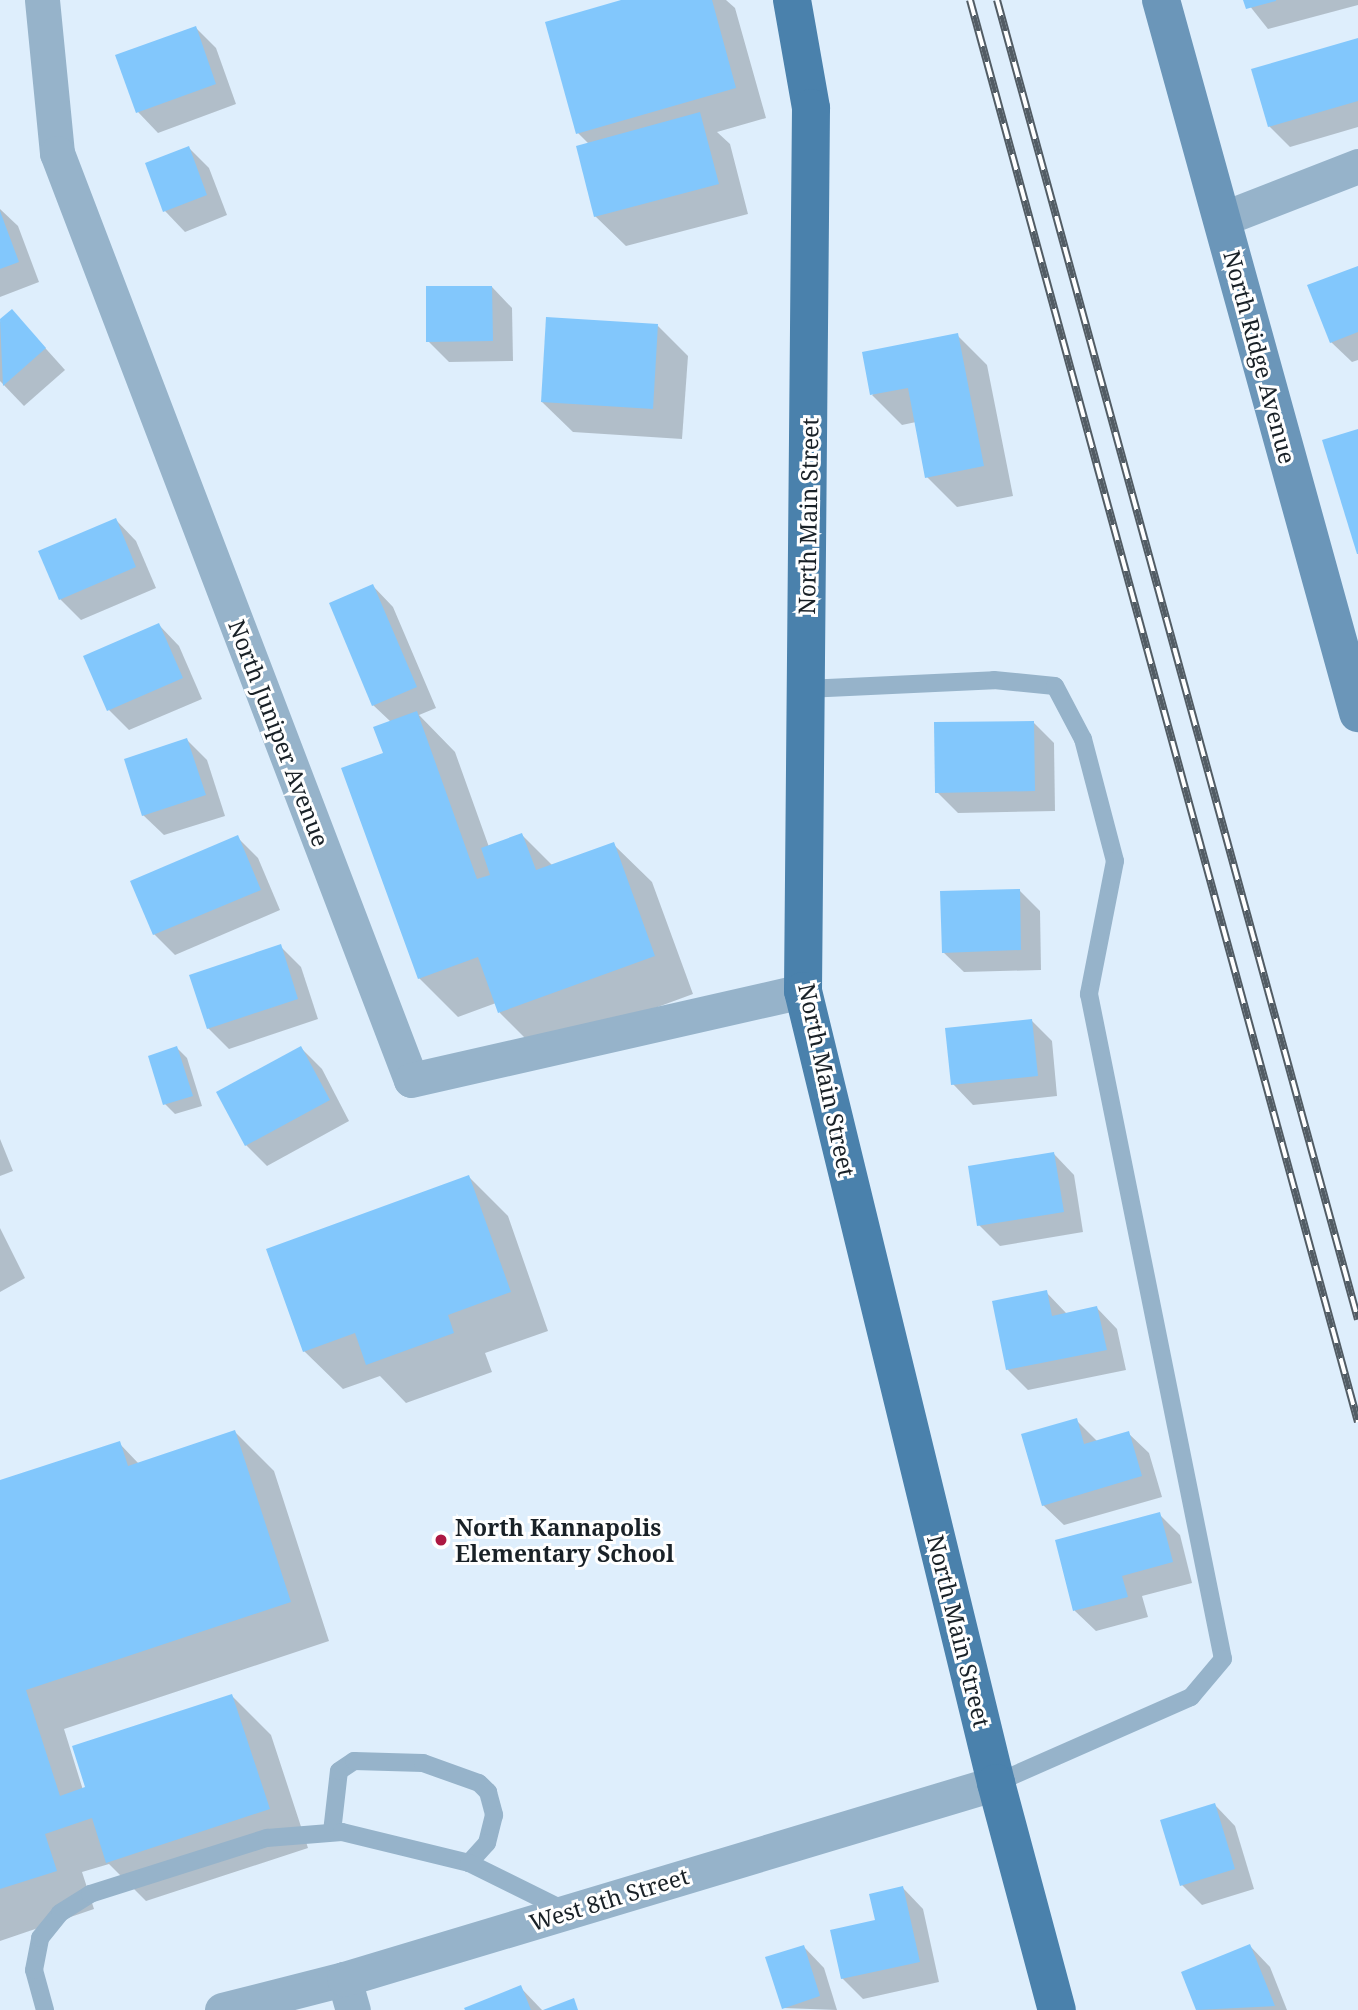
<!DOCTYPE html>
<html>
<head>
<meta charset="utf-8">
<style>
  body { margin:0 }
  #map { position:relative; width:1358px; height:2010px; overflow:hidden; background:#deeefc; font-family:"Noto Serif",serif }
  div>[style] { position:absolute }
  .shadow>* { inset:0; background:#0003 }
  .building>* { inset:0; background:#82c7fc }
  .lane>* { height:18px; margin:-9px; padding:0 9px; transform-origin:9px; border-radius:9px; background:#96b3ca }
  .street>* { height:35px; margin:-17.5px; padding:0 17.5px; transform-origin:17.5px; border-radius:17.5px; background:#96b3ca }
  .secondary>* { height:38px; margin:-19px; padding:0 19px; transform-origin:19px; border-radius:19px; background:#6b96b9 }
  .primary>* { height:38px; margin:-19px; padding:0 19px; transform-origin:19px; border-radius:19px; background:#4a81ac }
  .rail>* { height:8px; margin-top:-4px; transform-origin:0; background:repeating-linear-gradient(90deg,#fff 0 16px,#525c64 0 32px); box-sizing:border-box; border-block:2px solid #525c64 }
  .dots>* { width:19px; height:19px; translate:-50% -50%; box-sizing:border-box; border:4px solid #fff; border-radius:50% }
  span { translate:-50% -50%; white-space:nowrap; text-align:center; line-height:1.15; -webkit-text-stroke:6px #fff; paint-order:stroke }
  .street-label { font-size:23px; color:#192127 }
  .poi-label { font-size:23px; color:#192127; font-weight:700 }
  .left { translate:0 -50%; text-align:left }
</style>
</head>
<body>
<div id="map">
  <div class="shadow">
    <div style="clip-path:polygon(627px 0,726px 0,735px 8px,766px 118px,717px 132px,730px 144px,748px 214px,626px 246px,595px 216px,589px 144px,578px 133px)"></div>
    <div style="clip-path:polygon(1245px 0,1358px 0,1358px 5px,1268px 29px)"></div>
    <div style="clip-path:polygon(196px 28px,216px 48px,236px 104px,158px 133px,138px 112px)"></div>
    <div style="clip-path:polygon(1358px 39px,1358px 127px,1290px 147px,1269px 126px)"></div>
    <div style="clip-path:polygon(189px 148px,209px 168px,227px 215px,185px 232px,165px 211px)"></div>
    <div style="clip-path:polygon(0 209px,18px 226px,39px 282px,0 297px)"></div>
    <div style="clip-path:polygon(1358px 267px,1358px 360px,1352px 362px,1331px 342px)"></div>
    <div style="clip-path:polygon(492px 287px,512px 308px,513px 361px,449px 362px,428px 341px)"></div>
    <div style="clip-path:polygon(12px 311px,65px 370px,24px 406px,0 381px,0 322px)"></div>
    <div style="clip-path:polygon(658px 326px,688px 356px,682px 439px,573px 432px,542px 402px)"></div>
    <div style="clip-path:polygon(957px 335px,987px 365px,1013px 496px,957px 507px,927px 477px,916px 422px,902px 425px,872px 395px)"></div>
    <div style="clip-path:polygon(116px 520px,136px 541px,156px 588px,81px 620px,60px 599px)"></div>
    <div style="clip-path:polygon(373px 586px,393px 607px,436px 708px,419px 715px,455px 752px,489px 847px,522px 835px,553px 866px,613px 844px,652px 882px,693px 994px,538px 1051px,500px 1013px,496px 1003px,458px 1017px,419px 978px,385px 754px,391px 722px,373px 705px)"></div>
    <div style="clip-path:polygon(159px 625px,179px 646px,202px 699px,129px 730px,109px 710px)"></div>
    <div style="clip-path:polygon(1033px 722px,1054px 743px,1055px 811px,958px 813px,937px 792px)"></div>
    <div style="clip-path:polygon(187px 740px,207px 760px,225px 816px,164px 835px,143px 815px)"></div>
    <div style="clip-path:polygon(237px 837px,258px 858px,280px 910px,175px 955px,154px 934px)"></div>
    <div style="clip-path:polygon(1019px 890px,1040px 911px,1041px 970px,964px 972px,943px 952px)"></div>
    <div style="clip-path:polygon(280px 946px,301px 967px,318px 1019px,229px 1049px,208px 1028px)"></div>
    <div style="clip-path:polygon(1031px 1020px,1052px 1041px,1057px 1096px,973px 1105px,953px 1084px)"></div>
    <div style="clip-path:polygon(177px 1048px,187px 1058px,202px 1106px,175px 1114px,165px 1104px)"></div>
    <div style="clip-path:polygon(301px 1048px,322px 1069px,349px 1121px,267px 1166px,246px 1145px)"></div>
    <div style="clip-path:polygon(0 1139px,13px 1171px,0 1176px)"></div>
    <div style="clip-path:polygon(1054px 1154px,1074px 1175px,1083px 1232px,1000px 1246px,979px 1225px)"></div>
    <div style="clip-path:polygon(469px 1177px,508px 1216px,548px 1331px,485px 1353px,492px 1372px,406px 1403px,380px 1376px,343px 1389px,304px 1351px)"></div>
    <div style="clip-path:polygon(0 1228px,25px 1278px,0 1292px)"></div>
    <div style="clip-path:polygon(1046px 1292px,1067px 1314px,1097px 1308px,1117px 1329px,1126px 1370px,1028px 1390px,1007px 1369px)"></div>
    <div style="clip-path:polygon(1076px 1420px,1098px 1442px,1128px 1433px,1149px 1453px,1162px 1497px,1064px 1525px,1043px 1505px)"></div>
    <div style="clip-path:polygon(235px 1432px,274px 1471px,329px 1641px,64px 1729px,83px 1790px,232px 1696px,271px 1735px,308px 1848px,146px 1901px,109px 1864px,82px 1872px,94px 1909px,0 1941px,0 1482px,119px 1443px,139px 1464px)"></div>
    <div style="clip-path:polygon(1159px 1514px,1180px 1535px,1192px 1583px,1142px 1596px,1148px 1617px,1096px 1631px,1075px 1611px,1057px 1541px)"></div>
    <div style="clip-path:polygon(1215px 1805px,1235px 1826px,1254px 1889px,1202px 1905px,1182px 1885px)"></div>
    <div style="clip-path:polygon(903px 1888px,923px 1909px,939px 1982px,863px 1999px,842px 1978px)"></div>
    <div style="clip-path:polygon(1250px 1946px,1270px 1967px,1287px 2010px,1198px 2010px,1183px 1973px)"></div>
    <div style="clip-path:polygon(804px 1947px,824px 1968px,837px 2010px,783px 2008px)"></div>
    <div style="clip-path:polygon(520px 1987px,542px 2010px,467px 2010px)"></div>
  </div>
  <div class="building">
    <div style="clip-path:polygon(621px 0,712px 0,736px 88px,576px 134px,545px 22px)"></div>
    <div style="clip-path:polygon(1243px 0,1276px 0,1276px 1px,1246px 9px)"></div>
    <div style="clip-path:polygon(196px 26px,216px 84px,136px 113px,115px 55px)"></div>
    <div style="clip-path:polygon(1358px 38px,1358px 101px,1268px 127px,1251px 69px)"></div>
    <div style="clip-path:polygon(700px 112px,719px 184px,594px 217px,576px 146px)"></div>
    <div style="clip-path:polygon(189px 146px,207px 195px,163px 212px,145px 163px)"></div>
    <div style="clip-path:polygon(0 211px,19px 262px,0 269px)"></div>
    <div style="clip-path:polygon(1358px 266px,1358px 332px,1330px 343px,1307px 285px)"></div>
    <div style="clip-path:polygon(426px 286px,492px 286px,493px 341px,426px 342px)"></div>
    <div style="clip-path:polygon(12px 309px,46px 348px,3px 386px,0 319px)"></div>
    <div style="clip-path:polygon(546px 317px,658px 324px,653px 409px,541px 402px)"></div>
    <div style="clip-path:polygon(958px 333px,984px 466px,925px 478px,908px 388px,870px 395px,862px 352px)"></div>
    <div style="clip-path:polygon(1358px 429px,1358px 554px,1357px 554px,1322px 440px)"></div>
    <div style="clip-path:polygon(116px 518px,136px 567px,59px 600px,38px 551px)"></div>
    <div style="clip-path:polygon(373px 584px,417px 687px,372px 706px,329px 603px)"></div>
    <div style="clip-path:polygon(159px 623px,183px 678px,107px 711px,83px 656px)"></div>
    <div style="clip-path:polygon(417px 711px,477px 879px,490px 875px,481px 848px,522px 833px,536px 870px,614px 842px,655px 956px,498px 1013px,478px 957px,418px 979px,341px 768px,383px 753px,373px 727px)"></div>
    <div style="clip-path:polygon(1034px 721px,1035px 791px,935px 793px,934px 722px)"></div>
    <div style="clip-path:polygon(187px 738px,206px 795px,142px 816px,124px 759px)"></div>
    <div style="clip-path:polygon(238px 835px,261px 890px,153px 935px,130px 881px)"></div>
    <div style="clip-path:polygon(1020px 889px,1021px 950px,942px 953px,940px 891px)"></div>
    <div style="clip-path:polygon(281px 944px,298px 999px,207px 1029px,189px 975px)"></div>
    <div style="clip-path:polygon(1032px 1019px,1038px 1076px,951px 1085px,945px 1028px)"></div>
    <div style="clip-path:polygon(177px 1046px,193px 1096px,163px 1105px,148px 1056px)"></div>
    <div style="clip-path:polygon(301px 1046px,330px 1100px,245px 1146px,216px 1092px)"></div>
    <div style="clip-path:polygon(1054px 1152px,1064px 1212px,977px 1226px,968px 1166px)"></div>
    <div style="clip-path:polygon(469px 1175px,511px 1292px,448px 1315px,454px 1333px,366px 1365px,355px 1333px,303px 1352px,266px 1249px)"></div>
    <div style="clip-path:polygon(1047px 1290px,1052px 1316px,1097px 1306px,1107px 1350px,1006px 1370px,992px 1301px)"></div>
    <div style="clip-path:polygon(1077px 1418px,1084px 1444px,1129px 1431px,1142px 1476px,1042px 1506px,1021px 1434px)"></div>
    <div style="clip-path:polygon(235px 1430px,291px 1602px,26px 1690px,60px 1796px,85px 1787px,72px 1746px,232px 1694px,270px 1809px,106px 1863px,92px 1818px,45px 1834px,57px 1871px,0 1889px,0 1480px,120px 1441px,128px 1466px)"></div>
    <div style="clip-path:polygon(1160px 1512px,1173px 1562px,1122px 1576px,1128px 1597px,1073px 1611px,1055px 1540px)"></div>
    <div style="clip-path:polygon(1215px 1803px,1235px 1869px,1180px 1886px,1160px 1820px)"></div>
    <div style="clip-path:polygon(903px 1886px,920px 1962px,841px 1979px,830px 1930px,875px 1920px,869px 1894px)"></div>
    <div style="clip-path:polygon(1250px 1944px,1275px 2006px,1196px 2010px,1181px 1972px)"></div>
    <div style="clip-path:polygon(804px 1945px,820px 1996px,782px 2009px,765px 1957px)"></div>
    <div style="clip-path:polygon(521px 1985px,531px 2010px,465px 2010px,464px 2008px)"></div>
    <div style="clip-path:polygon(574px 1998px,578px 2010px,543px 2010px)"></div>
  </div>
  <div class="lane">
    <div style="left:806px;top:689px;width:188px;rotate:-2.7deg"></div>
    <div style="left:994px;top:680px;width:61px;rotate:5.6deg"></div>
    <div style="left:1055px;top:686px;width:60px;rotate:62.2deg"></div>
    <div style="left:1083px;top:739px;width:126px;rotate:75.3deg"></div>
    <div style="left:1115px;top:861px;width:136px;rotate:101.1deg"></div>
    <div style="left:1089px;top:994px;width:678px;rotate:78.61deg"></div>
    <div style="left:1223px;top:1659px;width:50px;rotate:130.1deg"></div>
    <div style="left:1191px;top:1697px;width:213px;rotate:156.2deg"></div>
    <div style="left:332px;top:1832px;width:61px;rotate:-83.5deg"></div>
    <div style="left:339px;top:1771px;width:18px;rotate:-34deg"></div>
    <div style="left:354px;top:1761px;width:69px;rotate:1.7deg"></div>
    <div style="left:423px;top:1763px;width:59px;rotate:19.7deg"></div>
    <div style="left:479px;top:1783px;width:13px;rotate:45deg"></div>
    <div style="left:488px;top:1792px;width:24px;rotate:75deg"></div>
    <div style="left:494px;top:1815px;width:29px;rotate:104deg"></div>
    <div style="left:487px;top:1843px;width:27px;rotate:132deg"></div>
    <div style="left:45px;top:2010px;width:41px;rotate:-105.4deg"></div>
    <div style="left:34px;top:1970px;width:33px;rotate:-79deg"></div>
    <div style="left:40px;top:1938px;width:32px;rotate:-51deg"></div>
    <div style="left:60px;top:1913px;width:36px;rotate:-32deg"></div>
    <div style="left:90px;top:1894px;width:186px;rotate:-17.6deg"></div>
    <div style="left:267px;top:1838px;width:75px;rotate:-4.6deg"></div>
    <div style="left:342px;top:1832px;width:131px;rotate:13.7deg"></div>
    <div style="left:469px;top:1863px;width:106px;rotate:26.3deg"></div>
  </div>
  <div class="street">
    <div style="left:42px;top:0;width:154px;rotate:84.4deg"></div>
    <div style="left:57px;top:153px;width:992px;rotate:69.1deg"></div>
    <div style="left:411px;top:1080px;width:402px;rotate:-12.8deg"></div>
    <div style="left:1222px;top:219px;width:146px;rotate:-21.3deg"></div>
    <div style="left:344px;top:1979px;width:32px;rotate:74deg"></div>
    <div style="left:222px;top:2010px;width:126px;rotate:-14.3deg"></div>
    <div style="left:344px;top:1979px;width:681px;rotate:-16.73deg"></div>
  </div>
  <div class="secondary">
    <div style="left:1161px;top:0;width:740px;rotate:74.55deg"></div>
  </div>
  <div class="primary">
    <div style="left:792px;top:0;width:110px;rotate:80deg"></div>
    <div style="left:811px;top:108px;width:883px;rotate:90.52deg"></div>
    <div style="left:803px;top:991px;width:815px;rotate:76.3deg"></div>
    <div style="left:996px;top:1783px;width:235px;rotate:75deg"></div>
  </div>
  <div class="rail">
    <div style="left:970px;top:0;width:1474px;rotate:74.74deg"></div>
    <div style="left:997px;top:0;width:1368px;rotate:74.7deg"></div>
  </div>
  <div class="dots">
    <div style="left:441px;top:1540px;background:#ac1842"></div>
  </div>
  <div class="street-label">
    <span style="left:1260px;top:357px;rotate:75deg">North Ridge Avenue</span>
    <span style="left:808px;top:516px;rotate:-89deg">North Main Street</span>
    <span style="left:279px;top:733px;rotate:69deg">North Juniper Avenue</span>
    <span style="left:827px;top:1080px;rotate:78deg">North Main Street</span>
    <span style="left:959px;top:1631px;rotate:76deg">North Main Street</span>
    <span style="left:609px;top:1899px;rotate:-17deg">West 8th Street</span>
  </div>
  <div class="poi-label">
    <span class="left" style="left:455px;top:1540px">North Kannapolis<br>Elementary School</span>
  </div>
</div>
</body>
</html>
